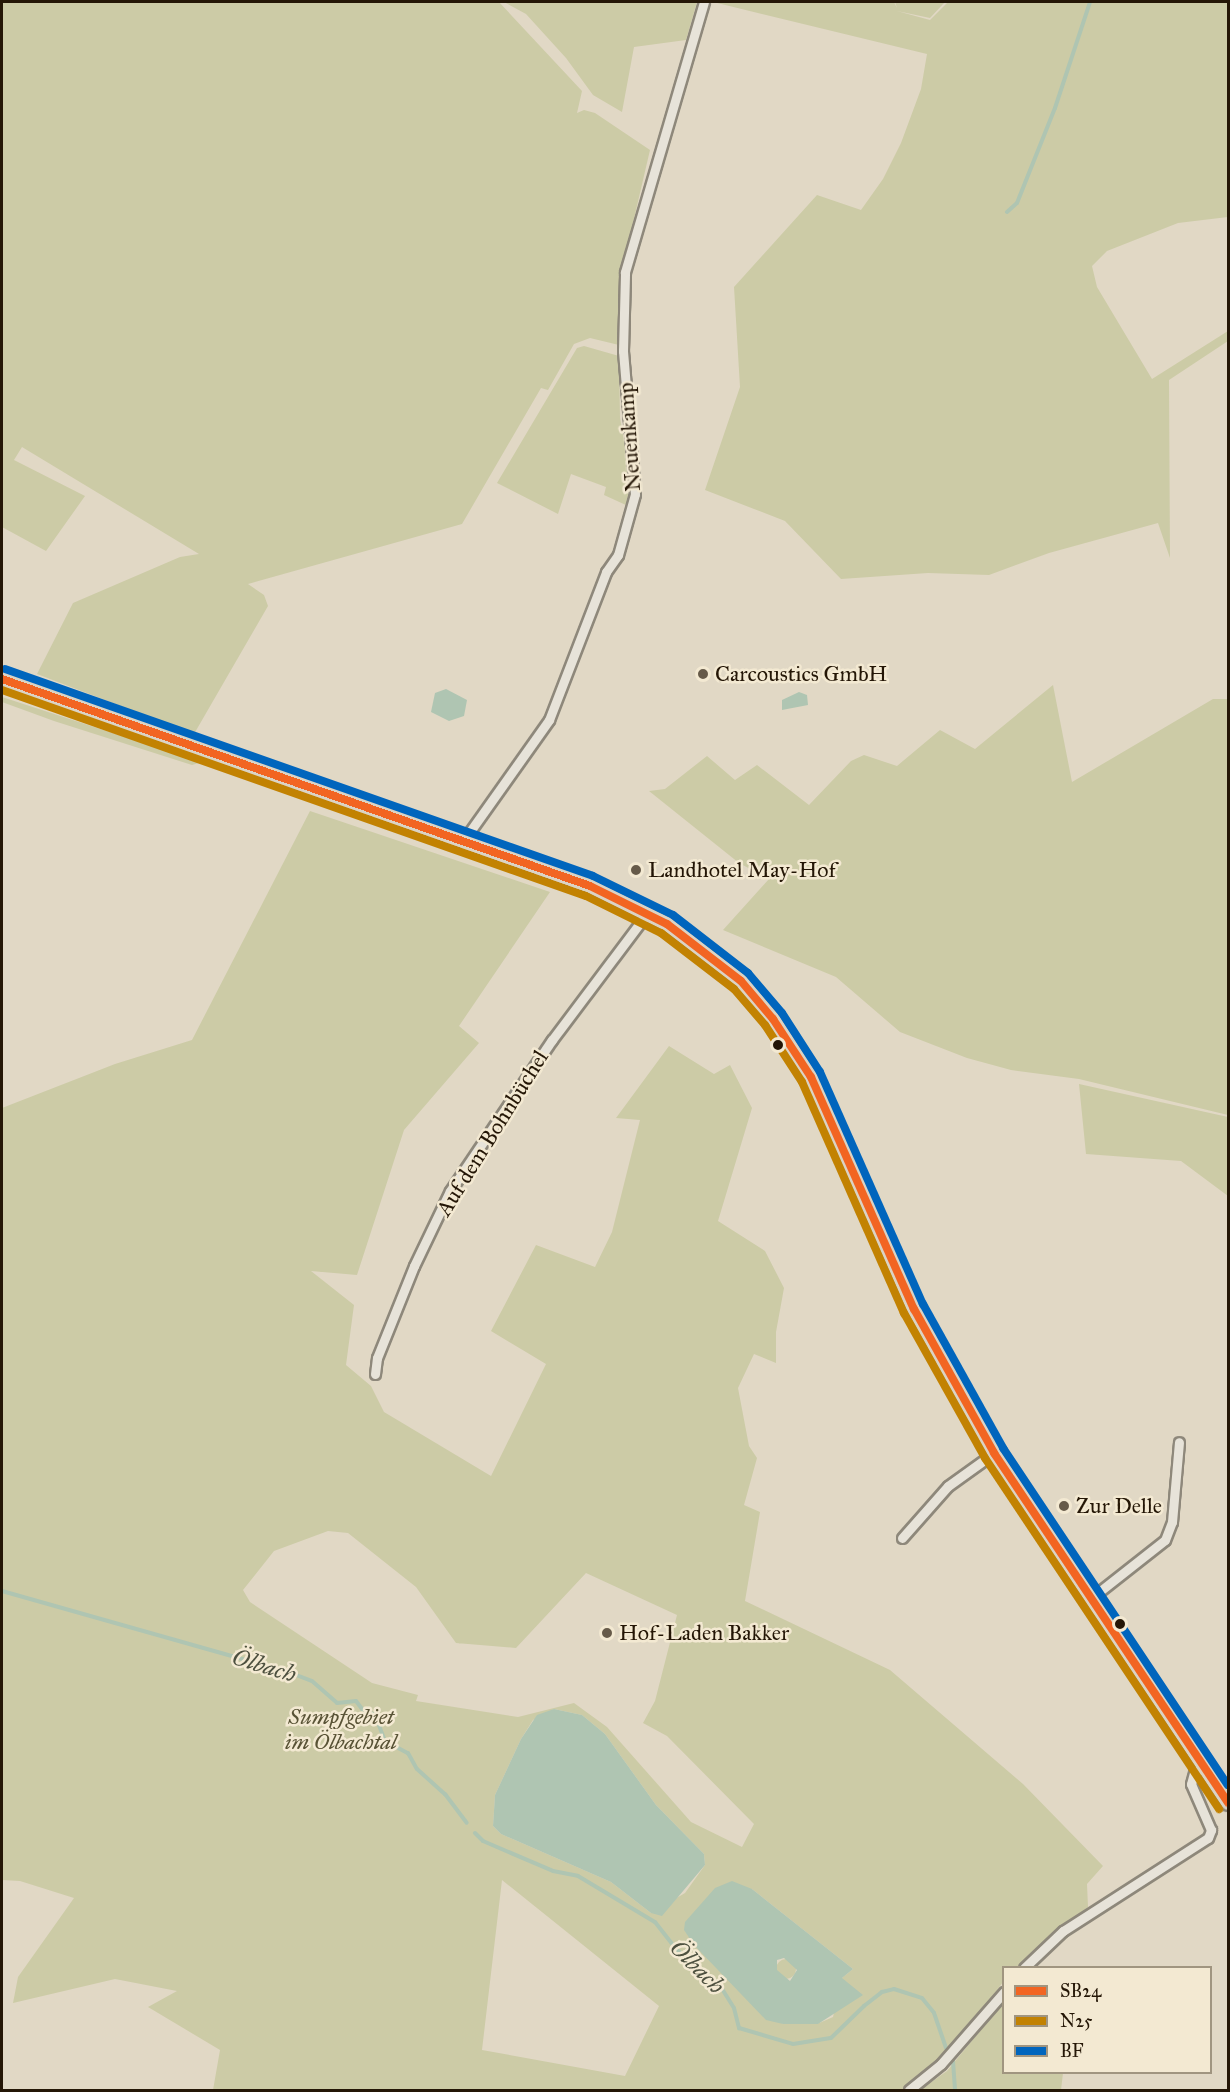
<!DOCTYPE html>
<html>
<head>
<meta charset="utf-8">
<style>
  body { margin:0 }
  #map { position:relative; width:1230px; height:2092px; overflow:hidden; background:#e1d8c5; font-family:"IM FELL Great Primer",serif }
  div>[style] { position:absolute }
  .green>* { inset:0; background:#cccba6 }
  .round { border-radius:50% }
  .water>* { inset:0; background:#afc5b2 }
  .stream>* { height:4px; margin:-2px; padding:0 2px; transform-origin:2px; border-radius:2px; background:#afc5b2 }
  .roads { filter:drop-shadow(2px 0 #8e887b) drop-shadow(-2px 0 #8e887b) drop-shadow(0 2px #8e887b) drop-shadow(0 -2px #8e887b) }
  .street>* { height:9px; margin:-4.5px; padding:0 4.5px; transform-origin:4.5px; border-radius:4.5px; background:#e7e3d9 }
  .primary>* { height:14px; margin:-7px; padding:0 7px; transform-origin:7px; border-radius:7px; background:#dbd3c4 }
  .bus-1>* { height:8px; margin:-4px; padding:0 4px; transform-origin:4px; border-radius:4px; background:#f26522 }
  .bus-2>* { height:8px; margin:-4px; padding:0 4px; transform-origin:4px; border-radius:4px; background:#c28202 }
  .bus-3>* { height:8px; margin:-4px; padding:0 4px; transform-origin:4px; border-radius:4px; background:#0065bd }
  .dots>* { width:16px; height:16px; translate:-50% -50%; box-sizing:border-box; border:3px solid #f3e9d2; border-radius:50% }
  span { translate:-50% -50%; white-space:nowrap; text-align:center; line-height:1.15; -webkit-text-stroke:5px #f3e9d2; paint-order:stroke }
  .street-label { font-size:22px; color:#241606 }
  .poi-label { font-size:22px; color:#241606 }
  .left { translate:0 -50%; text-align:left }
  .park-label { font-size:22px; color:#585235; font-style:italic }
  .water-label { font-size:24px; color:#4d503f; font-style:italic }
  .frame { position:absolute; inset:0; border:3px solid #241606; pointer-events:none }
  .legend { position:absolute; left:1002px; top:1966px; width:210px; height:108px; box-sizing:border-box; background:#f3e9d2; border:2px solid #a09580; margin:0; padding:8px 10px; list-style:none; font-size:18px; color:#241606 }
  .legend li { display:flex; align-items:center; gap:12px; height:30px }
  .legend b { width:30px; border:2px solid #a09580 }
</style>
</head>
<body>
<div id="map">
  <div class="green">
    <div style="clip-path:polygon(2px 2px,499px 2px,582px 91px,577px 113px,584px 110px,595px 113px,650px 150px,619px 283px,619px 345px,590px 338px,574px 344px,548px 390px,541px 388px,462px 524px,248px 584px,264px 595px,268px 606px,194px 734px,37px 674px,73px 603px,180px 557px,199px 554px,22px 447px,14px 460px,85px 496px,46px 551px,2px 527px)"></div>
    <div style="clip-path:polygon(504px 2px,697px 2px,686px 40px,634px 47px,622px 112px,593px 95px,566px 58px,526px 14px)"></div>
    <div style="clip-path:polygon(713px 2px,894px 2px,897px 8px,895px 2px,945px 2px,930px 18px,897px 11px,930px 20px,948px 2px,1228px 2px,1228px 217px,1178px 223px,1107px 251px,1092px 266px,1097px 287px,1152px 379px,1228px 331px,1228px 341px,1169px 380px,1170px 558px,1158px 523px,1049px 553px,989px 575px,928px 573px,841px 579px,785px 521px,705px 490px,740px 387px,734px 287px,817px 195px,861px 210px,883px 179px,901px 143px,921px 89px,927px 54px)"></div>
    <div style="clip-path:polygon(584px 346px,619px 356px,620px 418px,632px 485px,628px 506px,604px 495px,606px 487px,571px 474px,558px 514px,497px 483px,577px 348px)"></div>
    <div style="clip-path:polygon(1053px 685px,1072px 782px,1213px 699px,1228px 699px,1228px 1115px,1079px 1079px,1011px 1070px,967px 1058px,900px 1032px,836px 977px,723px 930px,769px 879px,739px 863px,649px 791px,665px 789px,707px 756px,735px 780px,757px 765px,809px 805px,851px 761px,864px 755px,897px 766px,940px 730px,975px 749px)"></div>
    <div style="clip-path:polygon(2px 697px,202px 762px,192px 765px,54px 721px,2px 702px)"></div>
    <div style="clip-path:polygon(evenodd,310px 811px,550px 892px,459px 1026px,479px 1043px,404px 1130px,357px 1275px,311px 1271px,354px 1305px,346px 1365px,371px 1386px,384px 1412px,491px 1476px,546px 1364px,491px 1331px,536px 1245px,595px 1267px,612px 1232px,640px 1120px,616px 1118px,669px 1046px,714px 1074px,730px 1065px,752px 1108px,718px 1221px,765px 1251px,784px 1288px,776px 1332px,776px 1363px,754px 1354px,738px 1388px,749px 1446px,757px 1458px,744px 1505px,760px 1512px,745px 1601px,890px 1670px,1023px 1784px,1103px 1866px,1087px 1884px,1088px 1907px,1017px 1967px,1004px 1968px,1003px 1982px,950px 2054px,906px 2090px,213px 2090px,220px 2050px,148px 2007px,177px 1991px,115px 1979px,13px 2003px,18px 1977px,74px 1898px,20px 1881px,2px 1880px,2px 1108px,115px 1064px,192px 1040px,310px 811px,328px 1531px,348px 1533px,416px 1587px,456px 1643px,516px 1648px,586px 1573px,677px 1615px,655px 1701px,643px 1723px,667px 1736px,754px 1824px,742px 1847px,691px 1822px,607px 1727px,574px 1703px,518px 1717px,416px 1701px,418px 1695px,372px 1683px,250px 1602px,243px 1590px,274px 1551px,328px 1531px,310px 811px,554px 1709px,582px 1715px,605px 1734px,656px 1805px,704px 1854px,705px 1865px,685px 1893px,651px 1913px,611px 1882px,501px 1834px,493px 1826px,495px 1795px,521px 1739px,533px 1720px,554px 1709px,310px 811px,502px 1880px,659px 2006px,625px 2076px,482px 2050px,502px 1880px,310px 811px,752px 1889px,853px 1969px,842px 1978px,833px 2017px,817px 2024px,783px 2024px,694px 1945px,752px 1889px)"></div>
    <div style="clip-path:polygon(1079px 1084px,1228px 1117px,1228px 1196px,1181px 1161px,1086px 1154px)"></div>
    <div class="round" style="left:776px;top:1959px;width:20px;height:20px"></div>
    <div style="clip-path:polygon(1003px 2003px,1004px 2072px,1063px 2073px,1061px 2090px,920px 2090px,947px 2071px)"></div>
  </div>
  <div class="water">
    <div style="clip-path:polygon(446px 689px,467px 700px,464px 716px,449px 721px,431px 712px,435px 693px)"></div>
    <div style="clip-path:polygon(799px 692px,807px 695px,808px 705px,782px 710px,782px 700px)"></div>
    <div style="clip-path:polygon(554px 1709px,582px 1715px,605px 1734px,656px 1805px,704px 1854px,705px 1865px,662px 1916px,651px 1913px,611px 1882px,501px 1834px,493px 1826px,495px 1795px,521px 1739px,537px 1715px)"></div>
    <div style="clip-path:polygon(evenodd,732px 1881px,752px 1889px,853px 1969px,842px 1978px,863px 1995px,818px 2024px,783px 2024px,766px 2020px,694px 1945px,684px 1930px,685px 1922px,715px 1888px,732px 1881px,784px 1958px,797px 1970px,790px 1981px,777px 1970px,777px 1960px,784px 1958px)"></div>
  </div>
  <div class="stream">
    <div style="left:1007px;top:212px;width:13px;rotate:-42deg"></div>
    <div style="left:1017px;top:203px;width:102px;rotate:-68.2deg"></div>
    <div style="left:1055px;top:108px;width:112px;rotate:-71.7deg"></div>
    <div style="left:2px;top:1591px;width:300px;rotate:15.8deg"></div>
    <div style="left:291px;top:1673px;width:22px;rotate:21deg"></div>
    <div style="left:312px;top:1681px;width:33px;rotate:41deg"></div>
    <div style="left:337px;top:1703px;width:19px;rotate:-6deg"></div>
    <div style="left:356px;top:1701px;width:10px;rotate:53deg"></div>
    <div style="left:362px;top:1709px;width:14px;rotate:25deg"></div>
    <div style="left:375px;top:1715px;width:28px;rotate:69deg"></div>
    <div style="left:385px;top:1741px;width:26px;rotate:28deg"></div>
    <div style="left:408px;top:1753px;width:18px;rotate:61deg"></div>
    <div style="left:417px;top:1769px;width:38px;rotate:42deg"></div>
    <div style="left:445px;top:1794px;width:36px;rotate:53deg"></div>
    <div style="left:475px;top:1833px;width:11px;rotate:45deg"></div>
    <div style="left:483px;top:1841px;width:76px;rotate:23.2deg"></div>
    <div style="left:553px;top:1871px;width:25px;rotate:11deg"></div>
    <div style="left:578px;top:1876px;width:90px;rotate:30.9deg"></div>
    <div style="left:655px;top:1922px;width:34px;rotate:52deg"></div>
    <div style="left:676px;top:1949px;width:55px;rotate:39.1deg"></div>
    <div style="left:719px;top:1984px;width:28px;rotate:58deg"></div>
    <div style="left:734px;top:2008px;width:21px;rotate:76deg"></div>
    <div style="left:739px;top:2028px;width:56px;rotate:16.5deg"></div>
    <div style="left:793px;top:2044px;width:38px;rotate:-9deg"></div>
    <div style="left:831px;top:2038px;width:46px;rotate:-44.1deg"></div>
    <div style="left:864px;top:2006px;width:23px;rotate:-38deg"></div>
    <div style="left:882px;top:1992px;width:12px;rotate:-14deg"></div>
    <div style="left:894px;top:1989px;width:29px;rotate:18deg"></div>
    <div style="left:922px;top:1998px;width:19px;rotate:51deg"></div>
    <div style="left:934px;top:2013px;width:37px;rotate:71deg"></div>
    <div style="left:953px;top:2061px;width:29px;rotate:86deg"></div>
  </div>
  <div class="roads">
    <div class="street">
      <div style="left:464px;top:840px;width:147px;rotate:-54.7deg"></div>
      <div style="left:549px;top:720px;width:159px;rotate:-68.9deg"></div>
      <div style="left:606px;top:572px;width:21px;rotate:-55deg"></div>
      <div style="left:618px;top:555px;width:63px;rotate:-74.4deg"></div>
      <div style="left:635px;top:494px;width:144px;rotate:-94.8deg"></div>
      <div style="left:623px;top:351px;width:79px;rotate:-88.5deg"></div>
      <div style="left:625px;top:272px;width:281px;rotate:-73.7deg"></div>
      <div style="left:375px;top:1374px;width:16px;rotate:-83deg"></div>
      <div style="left:377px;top:1358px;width:99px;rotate:-68.1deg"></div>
      <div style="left:414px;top:1266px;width:83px;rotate:-64.4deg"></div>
      <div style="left:450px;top:1191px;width:182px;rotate:-56deg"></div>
      <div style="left:552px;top:1040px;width:160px;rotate:-53.1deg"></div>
      <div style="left:902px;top:1538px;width:69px;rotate:-48.5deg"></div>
      <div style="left:948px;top:1486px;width:57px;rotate:-35.7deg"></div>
      <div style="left:1090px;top:1599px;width:95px;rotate:-38.2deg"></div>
      <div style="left:1165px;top:1540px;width:19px;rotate:-69deg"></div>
      <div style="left:1172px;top:1522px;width:80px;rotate:-85deg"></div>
      <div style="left:1024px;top:1968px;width:54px;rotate:-43.5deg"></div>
      <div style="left:1063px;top:1931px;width:172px;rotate:-32.7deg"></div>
      <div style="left:1208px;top:1838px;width:9px;rotate:-69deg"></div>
      <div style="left:1211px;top:1830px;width:50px;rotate:-113.5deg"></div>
      <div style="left:1191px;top:1784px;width:11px;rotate:-75deg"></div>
      <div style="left:1194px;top:1773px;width:12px;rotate:-35deg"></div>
      <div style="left:909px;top:2090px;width:41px;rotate:-39.1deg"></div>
      <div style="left:941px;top:2064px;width:96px;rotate:-48.8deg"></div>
    </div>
    <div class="primary">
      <div style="left:2px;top:679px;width:623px;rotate:19.39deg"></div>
      <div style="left:590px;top:886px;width:86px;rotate:26.3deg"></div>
      <div style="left:667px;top:924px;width:93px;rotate:37.6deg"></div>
      <div style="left:741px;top:981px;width:50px;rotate:49.9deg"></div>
      <div style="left:773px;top:1019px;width:69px;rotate:56.8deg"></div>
      <div style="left:811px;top:1077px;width:254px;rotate:66.1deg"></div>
      <div style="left:914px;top:1309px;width:165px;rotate:60.9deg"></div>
      <div style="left:994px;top:1453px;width:421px;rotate:56.2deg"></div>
    </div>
  </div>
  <div class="bus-1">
    <div style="left:2px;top:679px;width:623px;rotate:19.39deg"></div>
    <div style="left:590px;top:886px;width:86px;rotate:26.3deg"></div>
    <div style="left:667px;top:924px;width:93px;rotate:37.6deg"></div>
    <div style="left:741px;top:981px;width:50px;rotate:49.9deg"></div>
    <div style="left:773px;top:1019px;width:69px;rotate:56.8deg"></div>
    <div style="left:811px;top:1077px;width:254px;rotate:66.1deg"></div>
    <div style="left:914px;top:1309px;width:165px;rotate:60.9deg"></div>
    <div style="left:994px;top:1453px;width:421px;rotate:56.2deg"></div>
  </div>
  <div class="bus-2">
    <div style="left:2px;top:690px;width:619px;rotate:19.43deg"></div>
    <div style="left:586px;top:896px;width:84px;rotate:26.3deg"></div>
    <div style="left:661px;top:933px;width:92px;rotate:37.5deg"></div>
    <div style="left:734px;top:989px;width:48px;rotate:49.3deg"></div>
    <div style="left:765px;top:1025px;width:68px;rotate:57deg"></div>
    <div style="left:802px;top:1082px;width:253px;rotate:66.2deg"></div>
    <div style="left:904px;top:1313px;width:166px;rotate:60.8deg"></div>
    <div style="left:985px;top:1458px;width:422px;rotate:56.3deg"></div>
  </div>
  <div class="bus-3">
    <div style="left:5px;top:669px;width:623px;rotate:19.39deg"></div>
    <div style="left:593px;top:876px;width:89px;rotate:26deg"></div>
    <div style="left:673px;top:915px;width:95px;rotate:37.7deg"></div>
    <div style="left:748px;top:973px;width:52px;rotate:49.6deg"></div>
    <div style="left:782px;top:1013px;width:70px;rotate:57.2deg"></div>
    <div style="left:820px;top:1072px;width:254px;rotate:66.1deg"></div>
    <div style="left:923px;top:1304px;width:165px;rotate:60.9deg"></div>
    <div style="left:1003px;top:1448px;width:405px;rotate:56.3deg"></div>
  </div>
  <div class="dots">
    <div style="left:703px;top:674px;background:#665a49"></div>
    <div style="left:636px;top:870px;background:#665a49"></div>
    <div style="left:778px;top:1045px;background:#241606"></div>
    <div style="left:1064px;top:1506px;background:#665a49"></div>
    <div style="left:1120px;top:1624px;background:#241606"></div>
    <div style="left:607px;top:1633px;background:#665a49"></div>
  </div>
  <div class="street-label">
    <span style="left:629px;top:437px;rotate:-94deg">Neuenkamp</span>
    <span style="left:492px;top:1133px;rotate:-58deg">Auf dem Bohnbüchel</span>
  </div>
  <div class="poi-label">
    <span class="left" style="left:715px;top:674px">Carcoustics GmbH</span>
    <span class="left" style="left:648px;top:870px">Landhotel May-Hof</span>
    <span class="left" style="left:1076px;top:1506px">Zur Delle</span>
    <span class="left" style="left:619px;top:1633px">Hof-Laden Bakker</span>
  </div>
  <div class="park-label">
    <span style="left:341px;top:1729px">Sumpfgebiet<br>im Ölbachtal</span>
  </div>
  <div class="water-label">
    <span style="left:264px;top:1666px;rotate:17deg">Ölbach</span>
    <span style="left:697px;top:1967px;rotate:45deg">Ölbach</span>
  </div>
  <div class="frame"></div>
  <ul class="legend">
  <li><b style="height:8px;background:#f26522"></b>SB24</li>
  <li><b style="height:8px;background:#c28202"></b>N25</li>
  <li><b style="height:8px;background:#0065bd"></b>BF</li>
  </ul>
</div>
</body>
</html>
